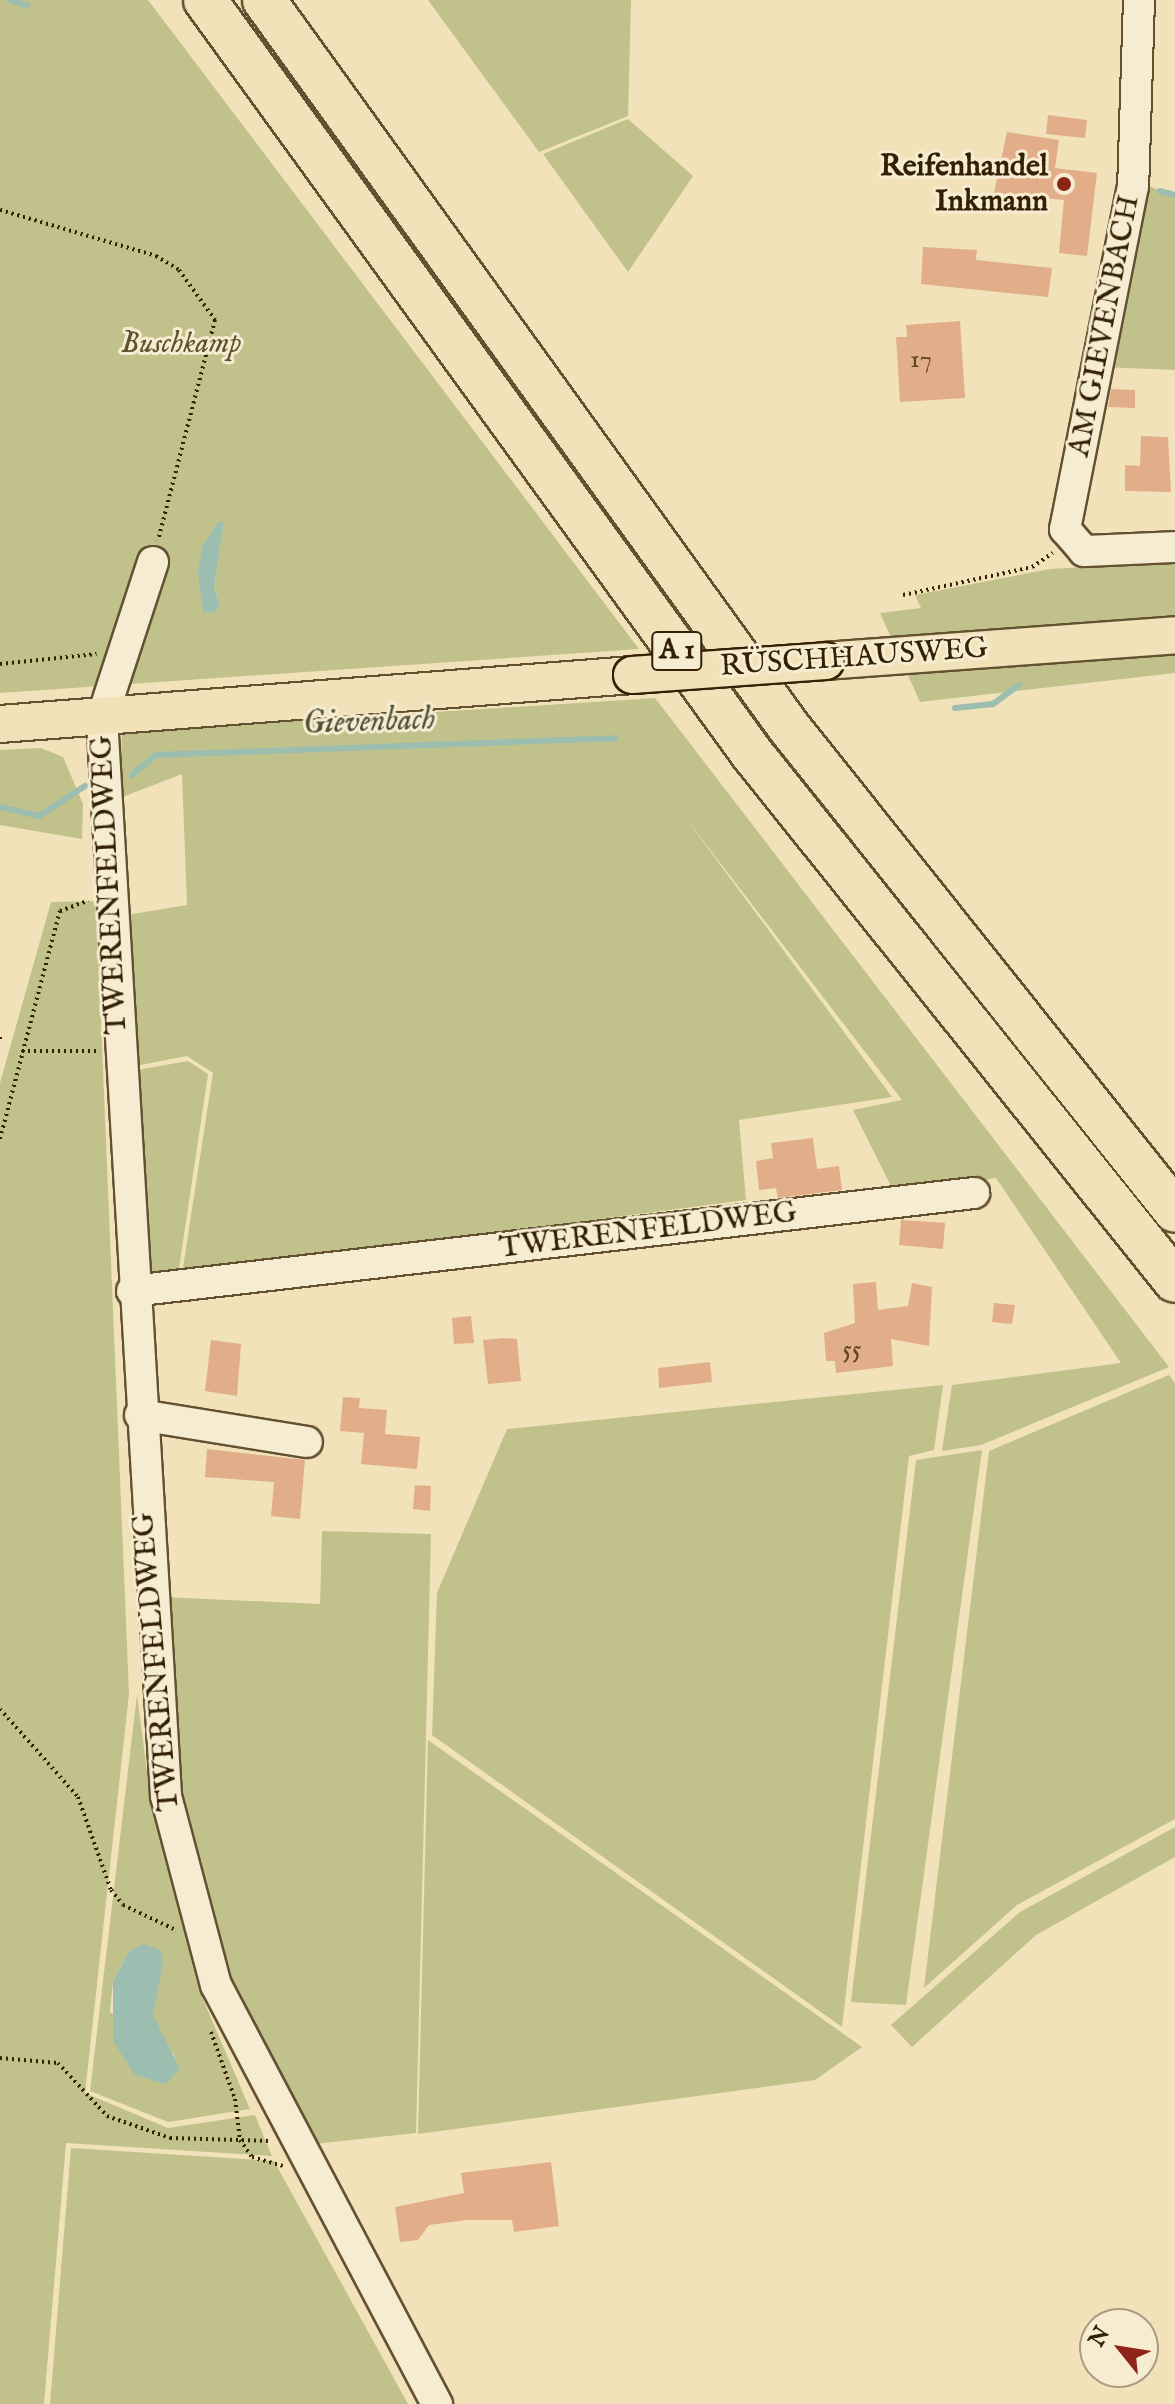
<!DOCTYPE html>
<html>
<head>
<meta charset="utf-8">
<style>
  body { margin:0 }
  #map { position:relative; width:1175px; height:2404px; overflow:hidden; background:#f1e2ba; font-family:"IM FELL English",serif }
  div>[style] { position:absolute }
  .green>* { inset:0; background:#c1c18b }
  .water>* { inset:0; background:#9bbeb0 }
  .stream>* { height:6px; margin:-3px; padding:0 3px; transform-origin:3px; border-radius:3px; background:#9bbeb0 }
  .building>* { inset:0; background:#e1ae89 }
  .path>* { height:4px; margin-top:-2px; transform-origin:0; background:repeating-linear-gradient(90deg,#342104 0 2px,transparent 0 6px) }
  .roads { filter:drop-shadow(2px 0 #635132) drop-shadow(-2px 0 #635132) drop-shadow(0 2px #635132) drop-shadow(0 -2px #635132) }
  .minor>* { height:30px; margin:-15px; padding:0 15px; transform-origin:15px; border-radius:15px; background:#f6ecd2 }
  .major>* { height:36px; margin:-18px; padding:0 18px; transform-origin:18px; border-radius:18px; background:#f1e2ba }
  .highway>* { height:42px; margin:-21px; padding:0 21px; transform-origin:21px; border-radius:21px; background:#f1e2ba }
  .bridges { filter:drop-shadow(2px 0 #342104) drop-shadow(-2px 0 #342104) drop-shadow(0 2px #342104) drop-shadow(0 -2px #342104) }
  .major-bridge>* { height:36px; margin:-18px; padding:0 18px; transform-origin:18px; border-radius:18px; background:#f1e2ba }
  .dots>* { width:22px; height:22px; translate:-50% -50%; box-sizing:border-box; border:4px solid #f6ecd2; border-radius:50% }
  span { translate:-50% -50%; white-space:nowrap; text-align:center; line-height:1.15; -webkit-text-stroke:6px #f6ecd2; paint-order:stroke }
  .number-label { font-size:26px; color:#5f4425 }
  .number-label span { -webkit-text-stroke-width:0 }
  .shield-label span { padding:2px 6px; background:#f6ecd2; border:2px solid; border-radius:6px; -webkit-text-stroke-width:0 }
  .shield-label { font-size:28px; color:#342104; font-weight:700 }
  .poi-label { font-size:30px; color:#342104; font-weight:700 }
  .right { translate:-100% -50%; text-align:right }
  .street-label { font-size:30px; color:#342104 }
  .park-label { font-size:30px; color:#5e512c; font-style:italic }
  .water-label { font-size:32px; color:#535038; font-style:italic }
  .north { position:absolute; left:1079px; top:2308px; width:80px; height:80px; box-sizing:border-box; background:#f6ecd2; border:2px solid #a89b80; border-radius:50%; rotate:300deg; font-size:22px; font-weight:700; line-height:32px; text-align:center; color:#342104 }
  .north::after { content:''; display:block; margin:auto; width:28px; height:36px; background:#8f2418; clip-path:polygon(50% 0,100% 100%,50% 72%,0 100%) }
</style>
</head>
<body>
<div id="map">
  <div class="green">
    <div style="clip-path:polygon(evenodd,0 0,148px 0,639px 649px,0 693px,0 0,224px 522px,214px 587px,220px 605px,198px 573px,224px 522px)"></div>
    <div style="clip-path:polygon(428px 0,631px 0,628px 116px,539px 152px)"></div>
    <div style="clip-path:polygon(628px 119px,693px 176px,628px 272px,543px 154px)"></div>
    <div style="clip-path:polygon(1141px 182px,1175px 198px,1175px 370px,1103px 367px)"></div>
    <div style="clip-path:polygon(1175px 562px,1175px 673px,920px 702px,880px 613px,921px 608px,915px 595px,1050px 569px)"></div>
    <div style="clip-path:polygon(655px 698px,1010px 1160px,1169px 1367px,981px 1445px,942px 1451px,952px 1385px,1121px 1363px,996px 1178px,895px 1194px,853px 1110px,902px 1100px,682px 813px,892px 1097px,739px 1120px,746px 1200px,182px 1274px,213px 1073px,187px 1056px,130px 1067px,127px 915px,187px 905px,182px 774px,120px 798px,122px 732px)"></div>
    <div style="clip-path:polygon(41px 748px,63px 757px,83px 804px,82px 839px,0 825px,0 750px)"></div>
    <div style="clip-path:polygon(96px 901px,129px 1694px,85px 2093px,168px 2128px,255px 2115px,272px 2156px,66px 2143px,44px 2404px,0 2404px,0 1083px,51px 902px)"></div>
    <div style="clip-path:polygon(188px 1061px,208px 1074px,178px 1275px,134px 1281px,132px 1071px)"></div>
    <div style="clip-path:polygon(1169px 1375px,1175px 1383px,1175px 1819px,1017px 1905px,924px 1988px,989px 1451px)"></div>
    <div style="clip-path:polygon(943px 1385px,934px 1450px,909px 1456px,842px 2027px,432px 1735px,437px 1593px,507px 1429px)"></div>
    <div style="clip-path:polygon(982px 1450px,906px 2005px,851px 2002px,916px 1460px)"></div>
    <div style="clip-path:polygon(322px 1531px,431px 1534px,416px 2133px,314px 2144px,236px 2000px,171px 1789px,163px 1597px,320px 1604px)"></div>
    <div style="clip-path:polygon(evenodd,137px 1695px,151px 1802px,199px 1990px,250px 2109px,168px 2122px,90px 2091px,137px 1695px,161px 1950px,153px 2015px,157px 2035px,176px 2057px,110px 2012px,113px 1982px,129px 1951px,161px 1950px)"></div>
    <div style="clip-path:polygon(428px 1740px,862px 2047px,815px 2080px,418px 2134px)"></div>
    <div style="clip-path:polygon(1175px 1827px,1175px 1857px,1036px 1935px,912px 2047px,891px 2025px,1020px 1912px)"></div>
    <div style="clip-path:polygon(71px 2148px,274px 2161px,408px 2404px,50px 2404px)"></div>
  </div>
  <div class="water">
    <div style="clip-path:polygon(218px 522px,224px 522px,214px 587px,220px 605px,213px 613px,203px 612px,198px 573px,202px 547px)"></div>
    <div style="clip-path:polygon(143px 1944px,161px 1950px,163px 1963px,153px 2015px,180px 2069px,165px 2084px,135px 2075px,113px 2041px,113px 1982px,129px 1951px)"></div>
  </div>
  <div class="stream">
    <div style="left:10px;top:0;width:18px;rotate:19deg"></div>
    <div style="left:1160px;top:191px;width:16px;rotate:15deg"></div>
    <div style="left:955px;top:708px;width:38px;rotate:-6deg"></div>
    <div style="left:993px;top:704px;width:32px;rotate:-36deg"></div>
    <div style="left:132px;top:775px;width:31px;rotate:-40deg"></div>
    <div style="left:156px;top:755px;width:459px;rotate:-2.1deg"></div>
    <div style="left:0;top:807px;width:40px;rotate:13deg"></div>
    <div style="left:39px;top:816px;width:55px;rotate:-33.1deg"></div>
  </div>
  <div class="building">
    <div style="clip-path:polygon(1048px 115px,1087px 120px,1085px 138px,1046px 134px)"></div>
    <div style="clip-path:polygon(1007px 132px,1059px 140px,1055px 168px,1097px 173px,1087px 256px,1059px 253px,1064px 200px,994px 193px)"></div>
    <div style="clip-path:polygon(923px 247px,977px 250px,976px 260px,1052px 268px,1048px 297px,921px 284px)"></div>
    <div style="clip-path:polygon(960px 321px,965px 398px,900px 402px,896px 337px,907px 337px,906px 325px)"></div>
    <div style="clip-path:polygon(1111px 389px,1135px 390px,1135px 408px,1108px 407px)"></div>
    <div style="clip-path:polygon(1141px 436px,1168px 437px,1171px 492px,1125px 491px,1125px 465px,1140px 466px)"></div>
    <div style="clip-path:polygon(813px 1138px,817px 1169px,839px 1166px,842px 1190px,778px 1198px,776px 1188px,759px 1190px,756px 1161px,773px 1158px,771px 1143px)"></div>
    <div style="clip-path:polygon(901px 1220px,945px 1223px,943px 1249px,899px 1245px)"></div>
    <div style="clip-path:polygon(876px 1282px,878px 1310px,908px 1306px,912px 1283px,932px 1287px,929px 1346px,891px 1339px,893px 1366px,836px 1373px,835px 1361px,826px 1361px,824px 1333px,855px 1323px,853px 1284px)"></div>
    <div style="clip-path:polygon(994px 1303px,1015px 1305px,1012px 1324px,992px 1322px)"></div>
    <div style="clip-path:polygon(471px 1316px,474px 1343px,454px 1344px,452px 1318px)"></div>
    <div style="clip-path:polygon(503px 1338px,517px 1339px,521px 1381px,488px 1384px,483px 1340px)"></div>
    <div style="clip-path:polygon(211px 1340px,241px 1344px,237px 1396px,205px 1391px)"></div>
    <div style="clip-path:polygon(710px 1362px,712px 1382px,659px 1388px,658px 1368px)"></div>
    <div style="clip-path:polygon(343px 1397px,360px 1398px,359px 1408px,387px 1410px,385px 1434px,420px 1437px,417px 1469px,361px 1464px,364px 1433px,340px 1431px)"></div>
    <div style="clip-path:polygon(207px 1449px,305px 1460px,300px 1519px,271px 1516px,274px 1482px,205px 1477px)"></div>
    <div style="clip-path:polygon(415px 1485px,431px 1486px,430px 1511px,413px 1509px)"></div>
    <div style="clip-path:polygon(551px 2162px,559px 2226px,514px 2232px,512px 2220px,467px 2220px,429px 2225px,418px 2240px,400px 2242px,395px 2207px,464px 2193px,461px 2173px)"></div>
  </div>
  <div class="path">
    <div style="left:0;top:210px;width:163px;rotate:16.4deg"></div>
    <div style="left:156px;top:256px;width:27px;rotate:31deg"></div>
    <div style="left:179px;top:270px;width:62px;rotate:54.2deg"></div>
    <div style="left:215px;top:320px;width:228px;rotate:104.5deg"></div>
    <div style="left:903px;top:595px;width:132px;rotate:-12.2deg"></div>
    <div style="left:1032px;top:567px;width:25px;rotate:-34deg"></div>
    <div style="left:0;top:664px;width:97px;rotate:-5.9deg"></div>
    <div style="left:0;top:1037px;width:4px;rotate:90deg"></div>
    <div style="left:22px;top:1051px;width:78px"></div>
    <div style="left:0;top:1139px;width:236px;rotate:-75.3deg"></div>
    <div style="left:60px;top:911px;width:30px;rotate:-20deg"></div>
    <div style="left:0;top:1709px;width:118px;rotate:48.4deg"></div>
    <div style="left:78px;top:1797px;width:99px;rotate:70.5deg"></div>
    <div style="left:111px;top:1890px;width:19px;rotate:51deg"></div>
    <div style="left:123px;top:1905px;width:56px;rotate:25.2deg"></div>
    <div style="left:211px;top:2032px;width:71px;rotate:70.3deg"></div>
    <div style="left:235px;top:2099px;width:41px;rotate:83deg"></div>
    <div style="left:240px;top:2140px;width:21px;rotate:55deg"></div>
    <div style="left:252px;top:2157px;width:32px;rotate:16deg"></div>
    <div style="left:0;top:2058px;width:58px;rotate:4.9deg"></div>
    <div style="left:58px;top:2063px;width:72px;rotate:47.2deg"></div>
    <div style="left:107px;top:2116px;width:67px;rotate:19.2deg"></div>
    <div style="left:170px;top:2138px;width:101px;rotate:1.7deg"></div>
  </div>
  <div class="roads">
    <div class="minor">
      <div style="left:1139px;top:0;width:186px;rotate:91.8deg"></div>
      <div style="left:1133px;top:186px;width:350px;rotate:101.2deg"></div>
      <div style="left:1065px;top:529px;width:29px;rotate:49deg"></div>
      <div style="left:1084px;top:551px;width:91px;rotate:-2.5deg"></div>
      <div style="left:153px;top:562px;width:164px;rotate:108.1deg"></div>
      <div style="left:102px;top:718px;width:1080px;rotate:86.6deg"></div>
      <div style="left:166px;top:1796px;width:196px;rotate:75.2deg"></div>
      <div style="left:216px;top:1985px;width:474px;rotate:62.2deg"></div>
      <div style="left:132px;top:1291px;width:848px;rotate:-6.64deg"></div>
      <div style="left:140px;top:1415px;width:169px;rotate:9.2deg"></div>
    </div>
    <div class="major">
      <div style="left:825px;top:661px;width:351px;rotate:-4.2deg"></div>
      <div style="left:0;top:724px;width:634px;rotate:-4.43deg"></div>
    </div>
    <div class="highway">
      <div style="left:205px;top:0;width:933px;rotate:54.03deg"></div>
      <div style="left:753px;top:755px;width:674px;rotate:51.26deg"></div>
      <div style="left:264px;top:0;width:895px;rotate:54.18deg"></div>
      <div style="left:788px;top:726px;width:620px;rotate:51.41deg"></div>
    </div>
  </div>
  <div class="bridges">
    <div class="major-bridge">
      <div style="left:632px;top:675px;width:194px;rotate:-4.1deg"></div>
    </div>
  </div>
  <div class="dots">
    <div style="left:1064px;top:184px;background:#8f2418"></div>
  </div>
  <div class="number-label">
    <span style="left:921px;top:360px">17</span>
    <span style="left:852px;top:1350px">55</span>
  </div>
  <div class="shield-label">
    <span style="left:677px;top:651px">A 1</span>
  </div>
  <div class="poi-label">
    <span class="right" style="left:1048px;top:184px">Reifenhandel<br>Inkmann</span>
  </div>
  <div class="street-label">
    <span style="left:1105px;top:326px;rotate:-79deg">AM GIEVENBACH</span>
    <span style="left:854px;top:658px;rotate:-4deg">RÜSCHHAUSWEG</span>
    <span style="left:110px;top:885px;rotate:-93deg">TWERENFELDWEG</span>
    <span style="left:648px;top:1231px;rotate:-7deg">TWERENFELDWEG</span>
    <span style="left:157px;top:1662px;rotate:-95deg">TWERENFELDWEG</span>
  </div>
  <div class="park-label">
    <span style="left:181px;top:344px">Buschkamp</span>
  </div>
  <div class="water-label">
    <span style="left:369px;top:723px;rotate:-2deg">Gievenbach</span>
  </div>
  <div class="north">N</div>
</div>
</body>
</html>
